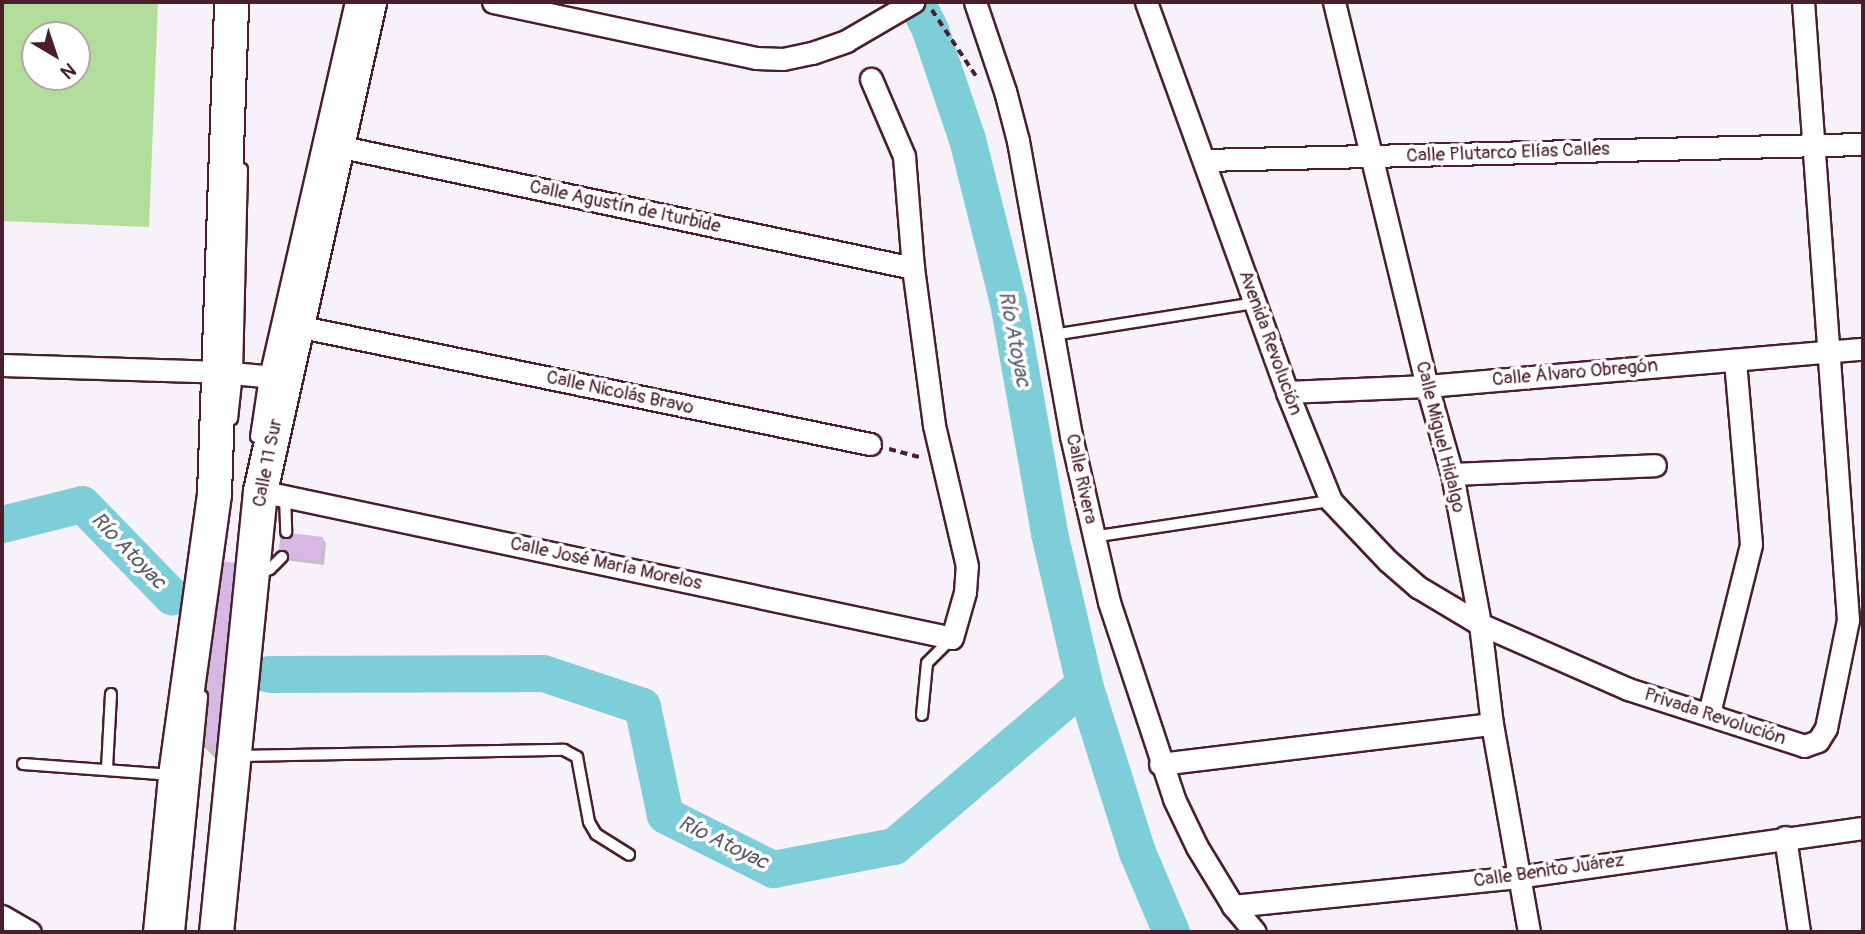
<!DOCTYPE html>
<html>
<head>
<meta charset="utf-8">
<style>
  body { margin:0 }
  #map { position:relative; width:1865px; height:934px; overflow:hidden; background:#f7f1fa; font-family:Pangolin,sans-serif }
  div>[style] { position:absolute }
  .green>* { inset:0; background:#b2dd9a }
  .shadow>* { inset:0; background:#0003 }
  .river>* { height:37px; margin:-18.5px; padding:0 18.5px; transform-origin:18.5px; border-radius:18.5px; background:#7eceda }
  .building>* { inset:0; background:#d7b8e5 }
  .path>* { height:3.5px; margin-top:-1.75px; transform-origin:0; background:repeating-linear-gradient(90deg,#4a1f2b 0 7px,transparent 0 12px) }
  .roads { filter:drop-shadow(2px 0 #4a1f2b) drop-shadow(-2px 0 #4a1f2b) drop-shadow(0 2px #4a1f2b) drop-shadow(0 -2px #4a1f2b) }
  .lane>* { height:10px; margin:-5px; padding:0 5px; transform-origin:5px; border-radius:5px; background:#fff }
  .street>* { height:21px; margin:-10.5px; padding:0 10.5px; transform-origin:10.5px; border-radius:10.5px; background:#fff }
  .primary>* { height:33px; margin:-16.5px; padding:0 16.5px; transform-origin:16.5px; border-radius:16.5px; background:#fff }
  span { translate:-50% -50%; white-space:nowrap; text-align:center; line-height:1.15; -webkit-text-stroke:7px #fff; paint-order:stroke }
  .street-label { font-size:19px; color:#4a1f2b }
  .water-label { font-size:21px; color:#5c5c68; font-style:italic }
  .frame { position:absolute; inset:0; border:4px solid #4a1f2b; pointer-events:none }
  .north { position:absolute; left:21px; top:21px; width:70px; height:70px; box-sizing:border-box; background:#fff; border:2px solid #b7a5aa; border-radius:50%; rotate:141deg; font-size:19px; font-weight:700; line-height:28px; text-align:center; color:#4a1f2b }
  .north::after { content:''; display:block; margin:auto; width:24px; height:32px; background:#4a1f2b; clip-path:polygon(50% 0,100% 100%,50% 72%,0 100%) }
</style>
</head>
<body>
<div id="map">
  <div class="green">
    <div style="clip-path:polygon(evenodd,2px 2px,158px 2px,149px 227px,2px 221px,2px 2px,35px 35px,77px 35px,77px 77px,35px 77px,35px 35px)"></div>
  </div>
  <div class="shadow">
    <div style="clip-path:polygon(322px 538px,326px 543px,324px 565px,284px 560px,280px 556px)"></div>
    <div style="clip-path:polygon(219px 563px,232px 760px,216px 759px,201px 744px)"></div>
  </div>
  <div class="river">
    <div style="left:916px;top:2px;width:31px;rotate:63deg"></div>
    <div style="left:930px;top:30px;width:115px;rotate:71.3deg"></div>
    <div style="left:967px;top:139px;width:168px;rotate:75.9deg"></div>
    <div style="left:1008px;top:302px;width:235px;rotate:79.9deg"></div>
    <div style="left:1049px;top:533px;width:155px;rotate:76.9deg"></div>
    <div style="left:1084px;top:684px;width:176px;rotate:72.5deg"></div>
    <div style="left:1137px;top:852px;width:87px;rotate:67deg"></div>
    <div style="left:2px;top:524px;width:82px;rotate:-14deg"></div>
    <div style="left:82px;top:504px;width:129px;rotate:45.9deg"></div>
    <div style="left:269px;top:674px;width:274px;rotate:-0.2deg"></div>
    <div style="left:543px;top:673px;width:104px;rotate:18.4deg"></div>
    <div style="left:642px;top:706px;width:111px;rotate:78.1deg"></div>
    <div style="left:665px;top:815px;width:121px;rotate:26.6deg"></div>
    <div style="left:773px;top:869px;width:123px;rotate:-10.8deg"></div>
    <div style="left:894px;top:846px;width:250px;rotate:-40.5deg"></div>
  </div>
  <div class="building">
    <div style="clip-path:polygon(281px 532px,323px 537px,320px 561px,278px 556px)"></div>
    <div style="clip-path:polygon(218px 561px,237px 563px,218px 747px,199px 745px)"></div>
  </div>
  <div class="path">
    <div style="left:932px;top:10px;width:83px;rotate:56.3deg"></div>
    <div style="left:889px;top:449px;width:35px;rotate:15deg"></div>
  </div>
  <div class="roads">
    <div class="lane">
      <div style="left:1053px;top:335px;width:205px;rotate:-9deg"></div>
      <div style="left:232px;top:419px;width:46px;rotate:-83.8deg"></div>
      <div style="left:237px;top:373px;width:204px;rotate:-88.6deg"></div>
      <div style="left:256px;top:437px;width:61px;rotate:-81.5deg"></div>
      <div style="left:265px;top:377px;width:385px;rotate:-77.1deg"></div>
      <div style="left:285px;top:496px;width:36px;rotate:88deg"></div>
      <div style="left:1092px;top:537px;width:242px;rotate:-8.6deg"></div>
      <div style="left:257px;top:574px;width:14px;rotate:-21deg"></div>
      <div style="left:270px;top:569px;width:17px;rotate:-45deg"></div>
      <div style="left:922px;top:715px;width:52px;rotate:-84.5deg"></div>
      <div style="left:927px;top:663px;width:35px;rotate:-45deg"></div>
      <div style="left:239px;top:756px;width:325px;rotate:-1.1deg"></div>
      <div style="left:564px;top:750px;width:15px;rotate:28deg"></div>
      <div style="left:577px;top:757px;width:66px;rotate:79.5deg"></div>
      <div style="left:589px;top:822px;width:14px;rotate:60deg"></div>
      <div style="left:596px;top:834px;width:39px;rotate:32deg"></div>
      <div style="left:23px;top:764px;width:150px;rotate:4.2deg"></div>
      <div style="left:107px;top:768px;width:74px;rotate:-86.9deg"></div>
      <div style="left:179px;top:932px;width:237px;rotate:-84.4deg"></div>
    </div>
    <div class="street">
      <div style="left:493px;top:2px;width:269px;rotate:12deg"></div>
      <div style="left:756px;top:58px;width:27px;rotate:2deg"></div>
      <div style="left:783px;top:59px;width:30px;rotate:-12deg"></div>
      <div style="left:812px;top:53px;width:36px;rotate:-19deg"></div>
      <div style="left:846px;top:41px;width:78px;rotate:-30.2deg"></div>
      <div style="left:975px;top:2px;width:94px;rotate:71.4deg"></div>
      <div style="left:1005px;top:91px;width:52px;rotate:75.4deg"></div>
      <div style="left:1018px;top:141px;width:300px;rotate:79.8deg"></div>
      <div style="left:1071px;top:436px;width:170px;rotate:77.1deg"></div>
      <div style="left:1109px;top:602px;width:207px;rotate:71.7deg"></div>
      <div style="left:1174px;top:799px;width:53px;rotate:64.4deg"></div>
      <div style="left:1197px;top:847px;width:69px;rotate:58.6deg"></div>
      <div style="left:1233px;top:906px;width:34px;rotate:50deg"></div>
      <div style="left:1146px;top:2px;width:415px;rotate:70.1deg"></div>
      <div style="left:1287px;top:392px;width:118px;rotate:68deg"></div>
      <div style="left:1331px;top:501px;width:83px;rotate:46.5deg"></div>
      <div style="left:1388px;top:561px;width:40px;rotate:41deg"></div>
      <div style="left:1418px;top:587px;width:72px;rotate:30.8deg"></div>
      <div style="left:1480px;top:624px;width:162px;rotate:23.7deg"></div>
      <div style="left:1628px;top:689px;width:185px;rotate:17.9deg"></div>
      <div style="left:1804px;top:746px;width:15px;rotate:-20deg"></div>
      <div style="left:1818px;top:741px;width:15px;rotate:-58deg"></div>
      <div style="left:1826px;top:728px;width:110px;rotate:-78.5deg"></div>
      <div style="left:1848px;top:620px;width:620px;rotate:-94.16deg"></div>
      <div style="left:1334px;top:2px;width:395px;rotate:76.4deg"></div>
      <div style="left:1427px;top:386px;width:91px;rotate:74.1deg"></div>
      <div style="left:1452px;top:474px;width:153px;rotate:79.4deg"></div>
      <div style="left:1480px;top:624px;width:101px;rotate:83.2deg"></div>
      <div style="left:1492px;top:724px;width:211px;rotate:79.9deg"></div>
      <div style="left:337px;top:146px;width:589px;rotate:11.96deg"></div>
      <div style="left:1204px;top:160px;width:659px;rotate:-1.39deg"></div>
      <div style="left:297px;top:326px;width:585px;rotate:11.64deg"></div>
      <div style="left:2px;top:365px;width:219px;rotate:1.8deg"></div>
      <div style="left:221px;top:372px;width:64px;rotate:5.4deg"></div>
      <div style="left:1287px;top:392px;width:140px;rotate:-2.5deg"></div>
      <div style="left:1427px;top:386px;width:438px;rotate:-4.9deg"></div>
      <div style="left:1452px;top:474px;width:203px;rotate:-2.5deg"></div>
      <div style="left:260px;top:491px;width:707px;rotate:11.99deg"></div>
      <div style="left:952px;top:638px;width:48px;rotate:-74.2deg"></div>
      <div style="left:965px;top:592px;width:26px;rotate:-86deg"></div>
      <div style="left:967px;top:566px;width:145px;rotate:-103.2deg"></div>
      <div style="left:934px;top:425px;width:158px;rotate:-97.6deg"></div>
      <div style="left:913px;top:268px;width:112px;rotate:-94.6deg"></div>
      <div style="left:904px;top:156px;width:84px;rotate:-113.2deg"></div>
      <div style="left:1709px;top:713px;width:174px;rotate:-76deg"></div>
      <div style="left:1751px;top:544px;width:185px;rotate:-95deg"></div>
      <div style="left:1160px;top:764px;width:334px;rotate:-6.9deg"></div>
      <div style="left:1785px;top:837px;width:96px;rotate:81.6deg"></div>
      <div style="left:1233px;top:906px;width:286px;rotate:-5.8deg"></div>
      <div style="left:1518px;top:877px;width:348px;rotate:-8.1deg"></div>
      <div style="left:2px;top:916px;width:32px;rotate:30deg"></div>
    </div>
    <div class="primary">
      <div style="left:160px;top:932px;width:158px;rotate:-84.5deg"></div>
      <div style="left:175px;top:775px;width:285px;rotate:-82.1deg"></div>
      <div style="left:214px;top:493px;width:491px;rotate:-88deg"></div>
      <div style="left:216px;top:932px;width:443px;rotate:-84.3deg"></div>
      <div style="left:260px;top:491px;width:501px;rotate:-77.43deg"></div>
    </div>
  </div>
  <div class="street-label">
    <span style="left:1508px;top:153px;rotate:-2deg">Calle Plutarco Elías Calles</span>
    <span style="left:625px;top:207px;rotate:12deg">Calle Agustín de Iturbide</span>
    <span style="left:1270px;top:343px;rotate:70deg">Avenida Revolución</span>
    <span style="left:1575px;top:373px;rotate:-5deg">Calle Álvaro Obregón</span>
    <span style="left:620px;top:393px;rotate:12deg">Calle Nicolás Bravo</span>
    <span style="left:1440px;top:437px;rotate:76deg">Calle Miguel Hidalgo</span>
    <span style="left:268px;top:463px;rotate:-79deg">Calle 11 Sur</span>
    <span style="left:1081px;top:479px;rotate:78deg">Calle Rivera</span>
    <span style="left:606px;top:564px;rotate:12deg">Calle José María Morelos</span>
    <span style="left:1715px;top:717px;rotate:18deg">Privada Revolución</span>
    <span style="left:1549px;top:871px;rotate:-8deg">Calle Benito Juárez</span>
  </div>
  <div class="water-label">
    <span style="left:1014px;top:339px;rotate:79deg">Río Atoyac</span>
    <span style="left:128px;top:551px;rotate:46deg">Río Atoyac</span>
    <span style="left:723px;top:843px;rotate:26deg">Río Atoyac</span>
  </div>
  <div class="frame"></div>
  <div class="north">N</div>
</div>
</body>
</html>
